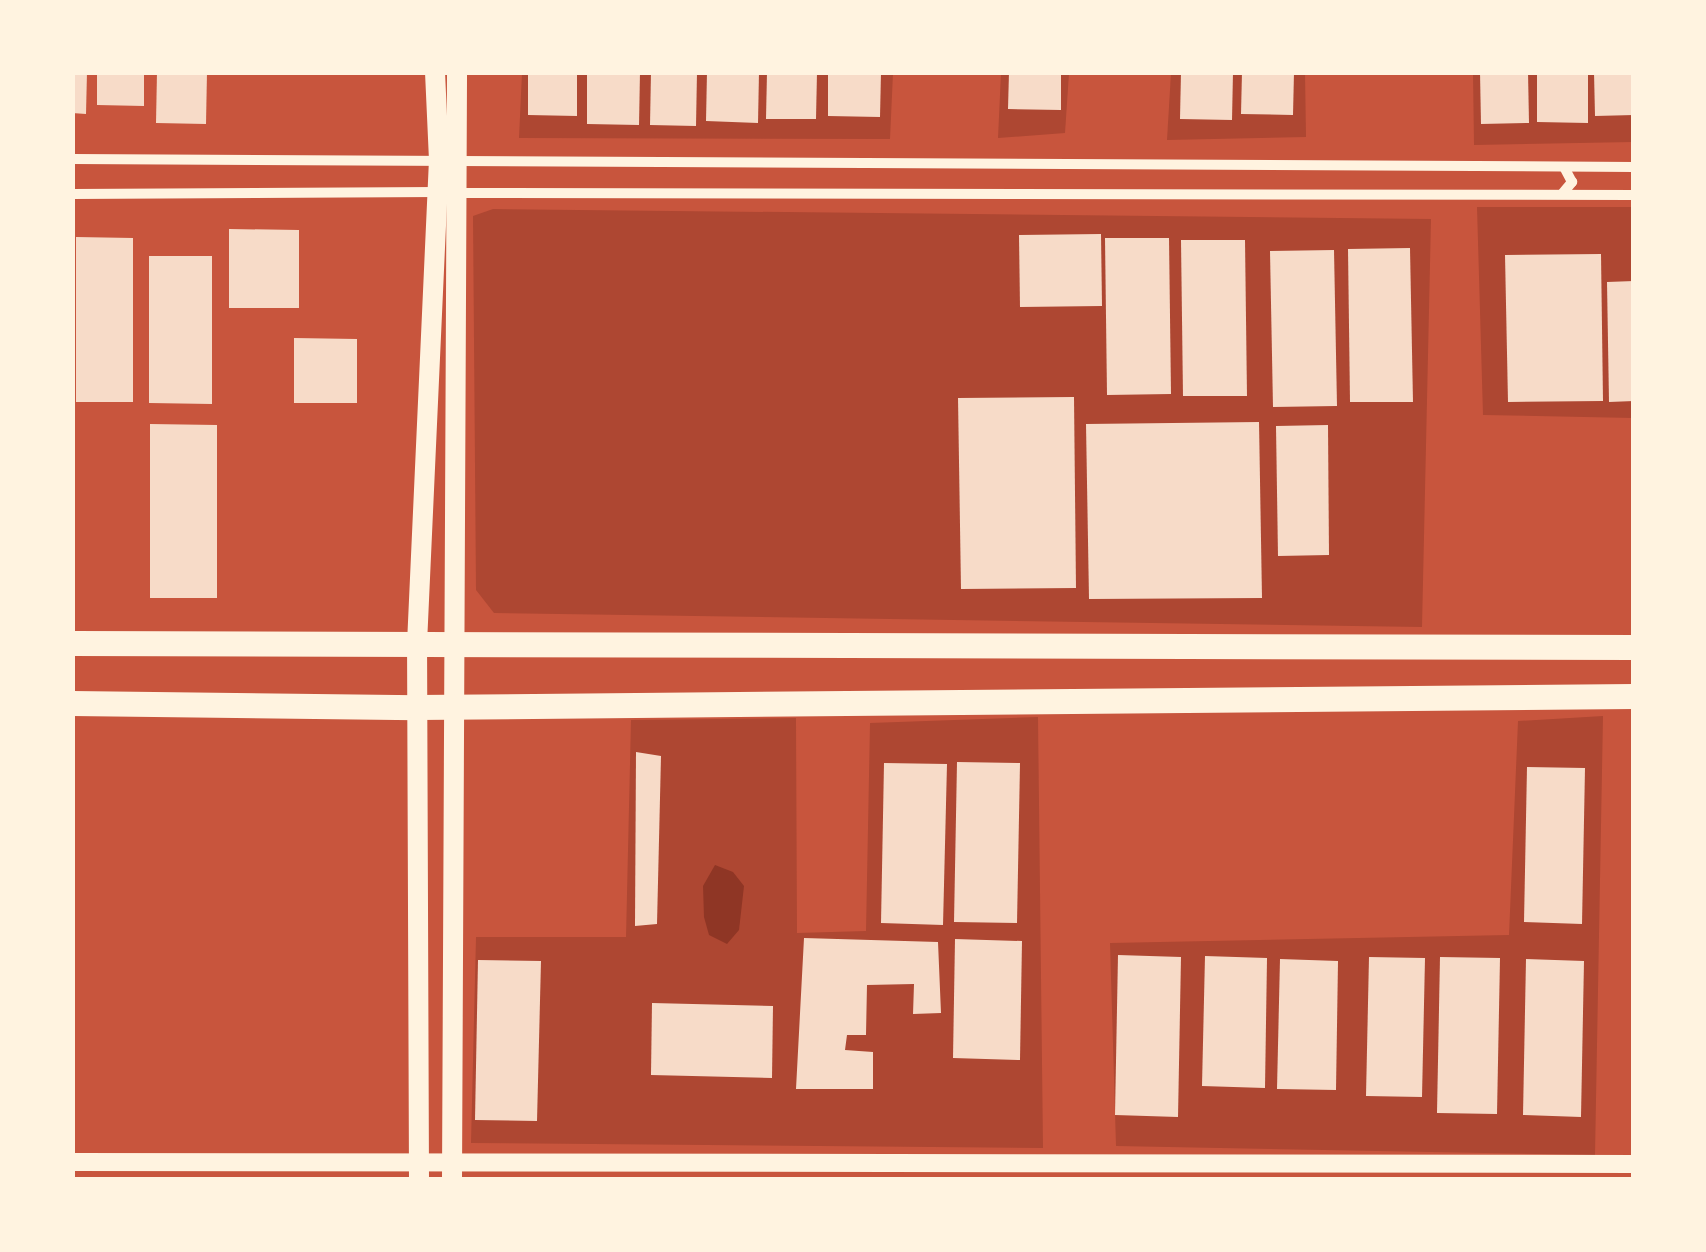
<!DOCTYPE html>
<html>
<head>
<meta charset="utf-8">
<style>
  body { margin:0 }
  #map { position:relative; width:1706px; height:1252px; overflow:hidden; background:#c8553d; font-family:"IBM Plex Sans",sans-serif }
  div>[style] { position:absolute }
  .green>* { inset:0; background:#ae4732 }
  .water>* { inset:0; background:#8f3625 }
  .building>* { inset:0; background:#f7dbc8 }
  .minor>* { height:10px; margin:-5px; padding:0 5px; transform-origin:5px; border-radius:5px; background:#fff3e0 }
  .tertiary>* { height:18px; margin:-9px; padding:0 9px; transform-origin:9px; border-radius:9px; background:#fff3e0 }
  .secondary>* { height:20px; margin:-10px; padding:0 10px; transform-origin:10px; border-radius:10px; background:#fff3e0 }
  .primary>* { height:25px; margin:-12.5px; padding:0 12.5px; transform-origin:12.5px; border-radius:12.5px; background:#fff3e0 }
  span { translate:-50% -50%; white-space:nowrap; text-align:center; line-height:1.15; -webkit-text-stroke:9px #fff3e0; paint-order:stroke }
  .frame { position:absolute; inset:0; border:75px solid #fff3e0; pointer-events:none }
</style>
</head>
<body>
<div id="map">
  <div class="green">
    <div style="clip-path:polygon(522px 73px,893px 73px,890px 139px,519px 138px)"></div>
    <div style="clip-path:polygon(1001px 73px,1069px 73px,1065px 133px,998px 138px)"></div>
    <div style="clip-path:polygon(1171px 73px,1305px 73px,1306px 137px,1167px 140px)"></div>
    <div style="clip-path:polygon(1473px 73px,1633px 73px,1633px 142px,1474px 145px)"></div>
    <div style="clip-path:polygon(1477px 207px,1633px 207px,1633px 418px,1483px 415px)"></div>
    <div style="clip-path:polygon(493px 209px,1431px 219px,1422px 627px,494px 613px,476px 590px,473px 216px)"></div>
    <div style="clip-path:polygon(1603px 716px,1595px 1155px,1116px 1146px,1110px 943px,1509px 935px,1518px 721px)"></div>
    <div style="clip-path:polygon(1038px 717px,1043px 1148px,471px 1143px,476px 937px,626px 937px,631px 720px,796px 718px,797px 933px,866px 931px,870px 723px)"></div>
  </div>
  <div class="water">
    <div style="clip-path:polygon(715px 865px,733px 872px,744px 886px,739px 930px,727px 944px,709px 935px,704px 917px,703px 886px)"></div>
  </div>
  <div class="building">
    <div style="clip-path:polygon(72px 72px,87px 72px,86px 114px,72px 113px)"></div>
    <div style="clip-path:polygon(97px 72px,144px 72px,144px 106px,97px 105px)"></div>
    <div style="clip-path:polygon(157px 72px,207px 72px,206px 124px,156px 123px)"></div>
    <div style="clip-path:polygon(528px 72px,577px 72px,577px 116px,528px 115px)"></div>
    <div style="clip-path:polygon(587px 72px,640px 72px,639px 125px,587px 124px)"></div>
    <div style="clip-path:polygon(651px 72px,697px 72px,696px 126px,650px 125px)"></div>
    <div style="clip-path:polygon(707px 72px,759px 72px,758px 123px,706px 121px)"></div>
    <div style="clip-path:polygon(767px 72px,817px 72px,816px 119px,766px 119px)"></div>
    <div style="clip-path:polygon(828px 72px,881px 72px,880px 117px,828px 116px)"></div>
    <div style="clip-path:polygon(1009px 72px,1061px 72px,1061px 110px,1008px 109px)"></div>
    <div style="clip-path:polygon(1181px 72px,1233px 72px,1232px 120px,1180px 119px)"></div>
    <div style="clip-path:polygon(1242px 72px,1294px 72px,1293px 115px,1241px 114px)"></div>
    <div style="clip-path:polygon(1480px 72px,1528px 72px,1529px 123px,1481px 124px)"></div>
    <div style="clip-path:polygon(1537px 72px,1588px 72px,1588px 123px,1537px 122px)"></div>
    <div style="clip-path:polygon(1594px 72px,1634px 72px,1634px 115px,1595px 116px)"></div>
    <div style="clip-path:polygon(229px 229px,299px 230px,299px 308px,229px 308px)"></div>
    <div style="clip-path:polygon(1101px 234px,1102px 306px,1020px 307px,1019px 235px)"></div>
    <div style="clip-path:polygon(76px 237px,133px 238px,133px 402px,76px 402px)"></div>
    <div style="clip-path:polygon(1105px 238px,1169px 238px,1171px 394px,1107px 395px)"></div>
    <div style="clip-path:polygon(1181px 240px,1245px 240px,1247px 396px,1183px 396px)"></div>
    <div style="clip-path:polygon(1410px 248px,1413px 402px,1350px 402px,1348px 249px)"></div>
    <div style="clip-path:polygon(1334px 250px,1337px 406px,1273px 407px,1270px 251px)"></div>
    <div style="clip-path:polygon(1601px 254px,1603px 401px,1508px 402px,1505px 255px)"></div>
    <div style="clip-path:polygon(149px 256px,212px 256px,212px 404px,149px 403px)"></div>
    <div style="clip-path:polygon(1634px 281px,1634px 401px,1609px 402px,1607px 282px)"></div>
    <div style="clip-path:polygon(294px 338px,357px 339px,357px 403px,294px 403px)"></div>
    <div style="clip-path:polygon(1074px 397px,1076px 588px,961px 589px,958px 398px)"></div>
    <div style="clip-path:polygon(1259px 422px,1262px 598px,1089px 599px,1086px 424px)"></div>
    <div style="clip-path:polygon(150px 424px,217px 425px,217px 598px,150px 598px)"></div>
    <div style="clip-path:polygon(1328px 425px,1329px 555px,1278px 556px,1276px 426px)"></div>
    <div style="clip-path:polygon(636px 752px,661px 756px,657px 924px,635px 926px)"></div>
    <div style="clip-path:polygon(957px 762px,1020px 763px,1017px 923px,954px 922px)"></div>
    <div style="clip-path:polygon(884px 763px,947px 764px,943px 925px,881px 923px)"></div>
    <div style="clip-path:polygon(1527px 767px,1585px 768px,1582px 924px,1524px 922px)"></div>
    <div style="clip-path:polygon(804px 938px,938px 942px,941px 1013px,913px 1014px,914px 984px,867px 985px,866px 1035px,847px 1035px,845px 1050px,873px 1052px,873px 1089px,796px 1089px)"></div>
    <div style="clip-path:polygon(955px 939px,1022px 941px,1020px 1060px,953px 1058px)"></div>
    <div style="clip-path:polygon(1118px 955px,1181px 957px,1178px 1117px,1115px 1115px)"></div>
    <div style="clip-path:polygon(1205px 956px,1267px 958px,1265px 1088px,1202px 1086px)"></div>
    <div style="clip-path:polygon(1369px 957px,1425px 958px,1422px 1097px,1366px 1096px)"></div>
    <div style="clip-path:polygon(1440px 957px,1500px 958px,1497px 1114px,1437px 1113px)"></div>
    <div style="clip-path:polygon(1280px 959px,1338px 961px,1336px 1090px,1277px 1089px)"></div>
    <div style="clip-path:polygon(1526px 959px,1584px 961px,1581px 1117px,1523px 1115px)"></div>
    <div style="clip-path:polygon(478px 960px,541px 961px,537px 1121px,475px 1120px)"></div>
    <div style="clip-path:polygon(652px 1003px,773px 1006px,772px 1078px,651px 1075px)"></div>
  </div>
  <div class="minor">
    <div style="left:72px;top:159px;width:1562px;rotate:0.29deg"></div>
    <div style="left:455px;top:193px;width:1179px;rotate:0.1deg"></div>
    <div style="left:72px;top:194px;width:366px;rotate:-0.3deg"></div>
    <div style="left:1562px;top:194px;width:16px;rotate:-50deg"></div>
    <div style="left:1572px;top:182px;width:17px;rotate:-118deg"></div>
  </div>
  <div class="tertiary">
    <div style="left:72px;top:1162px;width:1562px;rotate:0.07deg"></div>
  </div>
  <div class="secondary">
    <div style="left:419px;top:1180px;width:536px;rotate:-90.21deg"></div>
    <div style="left:417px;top:644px;width:484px;rotate:-87.4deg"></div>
    <div style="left:439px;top:160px;width:88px;rotate:-92.6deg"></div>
    <div style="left:452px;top:1180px;width:1108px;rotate:-89.74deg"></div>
  </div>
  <div class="primary">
    <div style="left:72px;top:643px;width:1562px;rotate:0.15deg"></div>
    <div style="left:72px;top:703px;width:345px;rotate:0.7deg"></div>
    <div style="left:417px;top:707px;width:1217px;rotate:-0.52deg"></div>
  </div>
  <div class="frame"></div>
</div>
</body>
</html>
